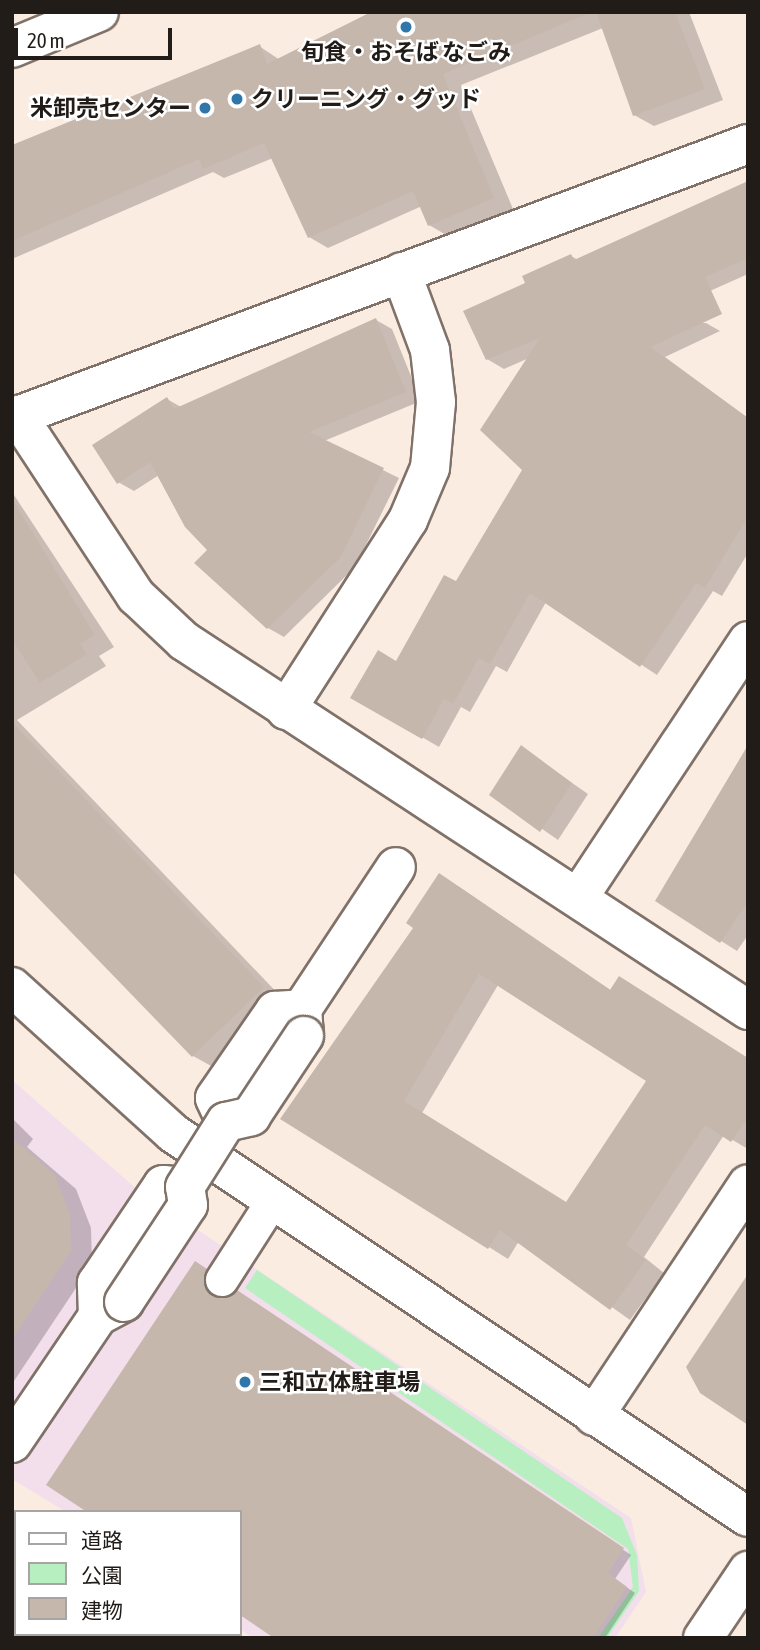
<!DOCTYPE html>
<html>
<head>
<meta charset="utf-8">
<style>
  body { margin:0 }
  #map { position:relative; width:760px; height:1650px; overflow:hidden; background:#fbece1; font-family:"Asap Condensed","Noto Sans JP",sans-serif }
  div>[style] { position:absolute }
  .commercial>* { inset:0; background:#f3deec }
  .green>* { inset:0; background:#b7efc0 }
  .shadow>* { inset:0; background:#0003 }
  .building>* { inset:0; background:#c6b7ad }
  .roads { filter:drop-shadow(2px 0 #807269) drop-shadow(-2px 0 #807269) drop-shadow(0 2px #807269) drop-shadow(0 -2px #807269) }
  .service>* { height:32px; margin:-16px; padding:0 16px; transform-origin:16px; border-radius:16px; background:#fff }
  .pedestrian>* { height:38px; margin:-19px; padding:0 19px; transform-origin:19px; border-radius:19px; background:#fff }
  .minor>* { height:38px; margin:-19px; padding:0 19px; transform-origin:19px; border-radius:19px; background:#fff }
  .tertiary>* { height:38px; margin:-19px; padding:0 19px; transform-origin:19px; border-radius:19px; background:#fff }
  .bridges { filter:drop-shadow(2px 0 #807269) drop-shadow(-2px 0 #807269) drop-shadow(0 2px #807269) drop-shadow(0 -2px #807269) }
  .pedestrian-bridge>* { height:38px; margin:-19px; padding:0 19px; transform-origin:19px; border-radius:19px; background:#fff }
  .dots>* { width:19px; height:19px; translate:-50% -50%; box-sizing:border-box; border:4px solid #fff; border-radius:50% }
  span { translate:-50% -50%; white-space:nowrap; text-align:center; line-height:1.15; -webkit-text-stroke:5px #fff; paint-order:stroke }
  .poi-label { font-size:23px; color:#221c18; font-weight:700 }
  .left { translate:0 -50%; text-align:left }
  .right { translate:-100% -50%; text-align:right }
  .frame { position:absolute; inset:0; border:14px solid #221c18; pointer-events:none }
  .legend { position:absolute; left:14px; top:1510px; width:228px; height:126px; box-sizing:border-box; background:#fff; border:2px solid #a7a4a3; margin:0; padding:9px 12px; list-style:none; font-size:21px; color:#221c18 }
  .legend li { display:flex; align-items:center; gap:14px; height:35px }
  .legend b { width:35px; border:2px solid #a7a4a3 }
  .scale { position:absolute; left:14px; top:28px; width:158px; height:32px; box-sizing:border-box; border:4px solid #221c18; border-top:0; padding-left:9px; font-size:21px; line-height:24px; white-space:nowrap; color:#221c18; -webkit-text-stroke:5px #fff; paint-order:stroke }
</style>
</head>
<body>
<div id="map">
  <div class="commercial">
    <div style="clip-path:polygon(12px 1080px,139px 1191px,631px 1518px,646px 1592px,615px 1638px,253px 1638px,240px 1629px,240px 1512px,66px 1512px,12px 1479px)"></div>
  </div>
  <div class="green">
    <div style="clip-path:polygon(257px 1270px,622px 1518px,637px 1555px,639px 1591px,607px 1638px,598px 1638px,633px 1587px,628px 1549px,245px 1288px)"></div>
  </div>
  <div class="shadow">
    <div style="clip-path:polygon(382px 12px,689px 12px,723px 100px,654px 126px,634px 115px,603px 28px,461px 85px,513px 209px,448px 236px,429px 225px,422px 206px,328px 248px,309px 237px,273px 158px,224px 178px,213px 172px,12px 259px,12px 150px,259px 46px,280px 60px)"></div>
    <div style="clip-path:polygon(748px 187px,748px 274px,645px 320px,706px 323px,720px 331px,665px 357px,748px 418px,748px 553px,722px 596px,713px 591px,657px 675px,546px 602px,507px 672px,496px 666px,470px 712px,461px 707px,439px 747px,353px 697px,397px 663px,456px 584px,524px 470px,529px 358px,504px 369px,487px 359px,528px 284px,571px 256px,578px 260px)"></div>
    <div style="clip-path:polygon(376px 320px,392px 329px,421px 401px,324px 441px,399px 478px,355px 567px,284px 637px,268px 628px,159px 475px,134px 491px,118px 482px,167px 399px,181px 407px)"></div>
    <div style="clip-path:polygon(12px 492px,114px 647px,99px 656px,106px 666px,17px 720px,283px 999px,213px 1067px,193px 1056px,12px 869px)"></div>
    <div style="clip-path:polygon(522px 748px,588px 794px,558px 840px,492px 794px)"></div>
    <div style="clip-path:polygon(748px 766px,748px 935px,737px 951px,658px 901px)"></div>
    <div style="clip-path:polygon(evenodd,458px 886px,612px 991px,748px 1059px,748px 1149px,724px 1135px,644px 1257px,664px 1273px,630px 1320px,519px 1241px,508px 1259px,283px 1118px,458px 886px,498px 985px,648px 1081px,567px 1203px,422px 1113px,498px 985px)"></div>
    <div style="clip-path:polygon(12px 1118px,33px 1139px,27px 1147px,76px 1189px,91px 1228px,92px 1264px,12px 1384px)"></div>
    <div style="clip-path:polygon(204px 1268px,215px 1276px,219px 1299px,246px 1297px,631px 1555px,615px 1579px,635px 1593px,605px 1638px,277px 1638px,240px 1612px,240px 1512px,90px 1512px)"></div>
    <div style="clip-path:polygon(12px 1577px,16px 1634px,90px 1638px,12px 1638px)"></div>
  </div>
  <div class="building">
    <div style="clip-path:polygon(371px 12px,592px 12px,443px 74px,494px 198px,428px 226px,413px 191px,308px 238px,264px 143px,203px 169px,199px 159px,12px 241px,12px 145px,260px 44px,267px 64px)"></div>
    <div style="clip-path:polygon(596px 12px,675px 12px,705px 89px,633px 116px)"></div>
    <div style="clip-path:polygon(748px 181px,748px 258px,705px 277px,722px 314px,650px 347px,748px 418px,748px 516px,705px 588px,696px 583px,640px 667px,530px 593px,490px 664px,479px 658px,453px 704px,444px 699px,422px 739px,350px 698px,378px 650px,396px 661px,444px 575px,456px 581px,522px 470px,480px 430px,540px 338px,486px 360px,463px 311px,525px 283px,522px 276px,571px 254px,574px 260px)"></div>
    <div style="clip-path:polygon(376px 318px,406px 392px,309px 432px,384px 468px,340px 558px,267px 629px,194px 563px,207px 550px,185px 527px,150px 462px,117px 484px,92px 445px,167px 397px,174px 409px)"></div>
    <div style="clip-path:polygon(12px 499px,95px 635px,80px 644px,87px 654px,40px 683px,12px 639px)"></div>
    <div style="clip-path:polygon(12px 722px,264px 987px,192px 1057px,12px 871px)"></div>
    <div style="clip-path:polygon(521px 745px,572px 783px,540px 832px,489px 795px)"></div>
    <div style="clip-path:polygon(748px 745px,748px 901px,720px 943px,655px 901px)"></div>
    <div style="clip-path:polygon(evenodd,439px 873px,610px 990px,619px 976px,748px 1058px,748px 1117px,731px 1142px,705px 1125px,626px 1245px,646px 1260px,610px 1310px,500px 1230px,488px 1249px,280px 1119px,413px 928px,406px 923px,439px 873px,479px 974px,646px 1081px,566px 1202px,404px 1101px,479px 974px)"></div>
    <div style="clip-path:polygon(12px 1138px,54px 1174px,70px 1215px,71px 1251px,12px 1339px)"></div>
    <div style="clip-path:polygon(195px 1261px,207px 1269px,204px 1280px,212px 1295px,222px 1298px,237px 1290px,624px 1548px,608px 1573px,627px 1587px,593px 1638px,274px 1638px,240px 1615px,240px 1512px,87px 1512px,46px 1485px)"></div>
    <div style="clip-path:polygon(748px 1274px,748px 1425px,700px 1393px,686px 1367px)"></div>
  </div>
  <div class="roads">
    <div class="service">
      <div style="left:222px;top:1280px;width:93px;rotate:-57.3deg"></div>
    </div>
    <div class="pedestrian">
      <div style="left:304px;top:1036px;width:27px;rotate:-94deg"></div>
      <div style="left:302px;top:1009px;width:170px;rotate:-56.5deg"></div>
      <div style="left:226px;top:1122px;width:26px;rotate:-115deg"></div>
      <div style="left:215px;top:1098px;width:106px;rotate:-55.4deg"></div>
      <div style="left:275px;top:1011px;width:27px;rotate:-4deg"></div>
      <div style="left:98px;top:1316px;width:33px;rotate:-92deg"></div>
      <div style="left:97px;top:1283px;width:118px;rotate:-56deg"></div>
      <div style="left:163px;top:1185px;width:22px;rotate:5deg"></div>
      <div style="left:12px;top:1443px;width:153px;rotate:-55.9deg"></div>
      <div style="left:98px;top:1316px;width:30px;rotate:-28deg"></div>
    </div>
    <div class="minor">
      <div style="left:17px;top:415px;width:217px;rotate:56.7deg"></div>
      <div style="left:136px;top:596px;width:66px;rotate:43.2deg"></div>
      <div style="left:184px;top:641px;width:674px;rotate:33.19deg"></div>
      <div style="left:12px;top:418px;width:785px;rotate:-20.42deg"></div>
      <div style="left:286px;top:710px;width:226px;rotate:-57.3deg"></div>
      <div style="left:408px;top:520px;width:56px;rotate:-67.1deg"></div>
      <div style="left:430px;top:468px;width:66px;rotate:-84.8deg"></div>
      <div style="left:436px;top:402px;width:52px;rotate:-96.6deg"></div>
      <div style="left:430px;top:350px;width:83px;rotate:-110.4deg"></div>
      <div style="left:578px;top:898px;width:308px;rotate:-56.5deg"></div>
      <div style="left:594px;top:1416px;width:278px;rotate:-56.4deg"></div>
      <div style="left:703px;top:1638px;width:81px;rotate:-56.1deg"></div>
    </div>
    <div class="tertiary">
      <div style="left:12px;top:48px;width:94px;rotate:-22.5deg"></div>
      <div style="left:12px;top:987px;width:217px;rotate:42.2deg"></div>
      <div style="left:173px;top:1133px;width:691px;rotate:33.74deg"></div>
    </div>
  </div>
  <div class="bridges">
    <div class="pedestrian-bridge">
      <div style="left:124px;top:1302px;width:116px;rotate:-56.6deg"></div>
      <div style="left:188px;top:1205px;width:18px;rotate:-99deg"></div>
      <div style="left:185px;top:1187px;width:77px;rotate:-57.8deg"></div>
      <div style="left:226px;top:1122px;width:26px;rotate:-13deg"></div>
      <div style="left:251px;top:1116px;width:96px;rotate:-56.5deg"></div>
    </div>
  </div>
  <div class="dots">
    <div style="left:406px;top:27px;background:#2f76aa"></div>
    <div style="left:237px;top:99px;background:#2f76aa"></div>
    <div style="left:205px;top:108px;background:#2f76aa"></div>
    <div style="left:245px;top:1382px;background:#2f76aa"></div>
  </div>
  <div class="poi-label">
    <span style="left:406px;top:52px">旬食・おそば なごみ</span>
    <span class="left" style="left:251px;top:99px">クリーニング・グッド</span>
    <span class="right" style="left:191px;top:108px">米卸売センター</span>
    <span class="left" style="left:259px;top:1382px">三和立体駐車場</span>
  </div>
  <div class="frame"></div>
  <ul class="legend">
  <li><b style="height:9px;background:#fff"></b>道路</li>
  <li><b style="height:19px;background:#b7efc0"></b>公園</li>
  <li><b style="height:19px;background:#c6b7ad"></b>建物</li>
  </ul>
  <div class="scale">20 m</div>
</div>
</body>
</html>
